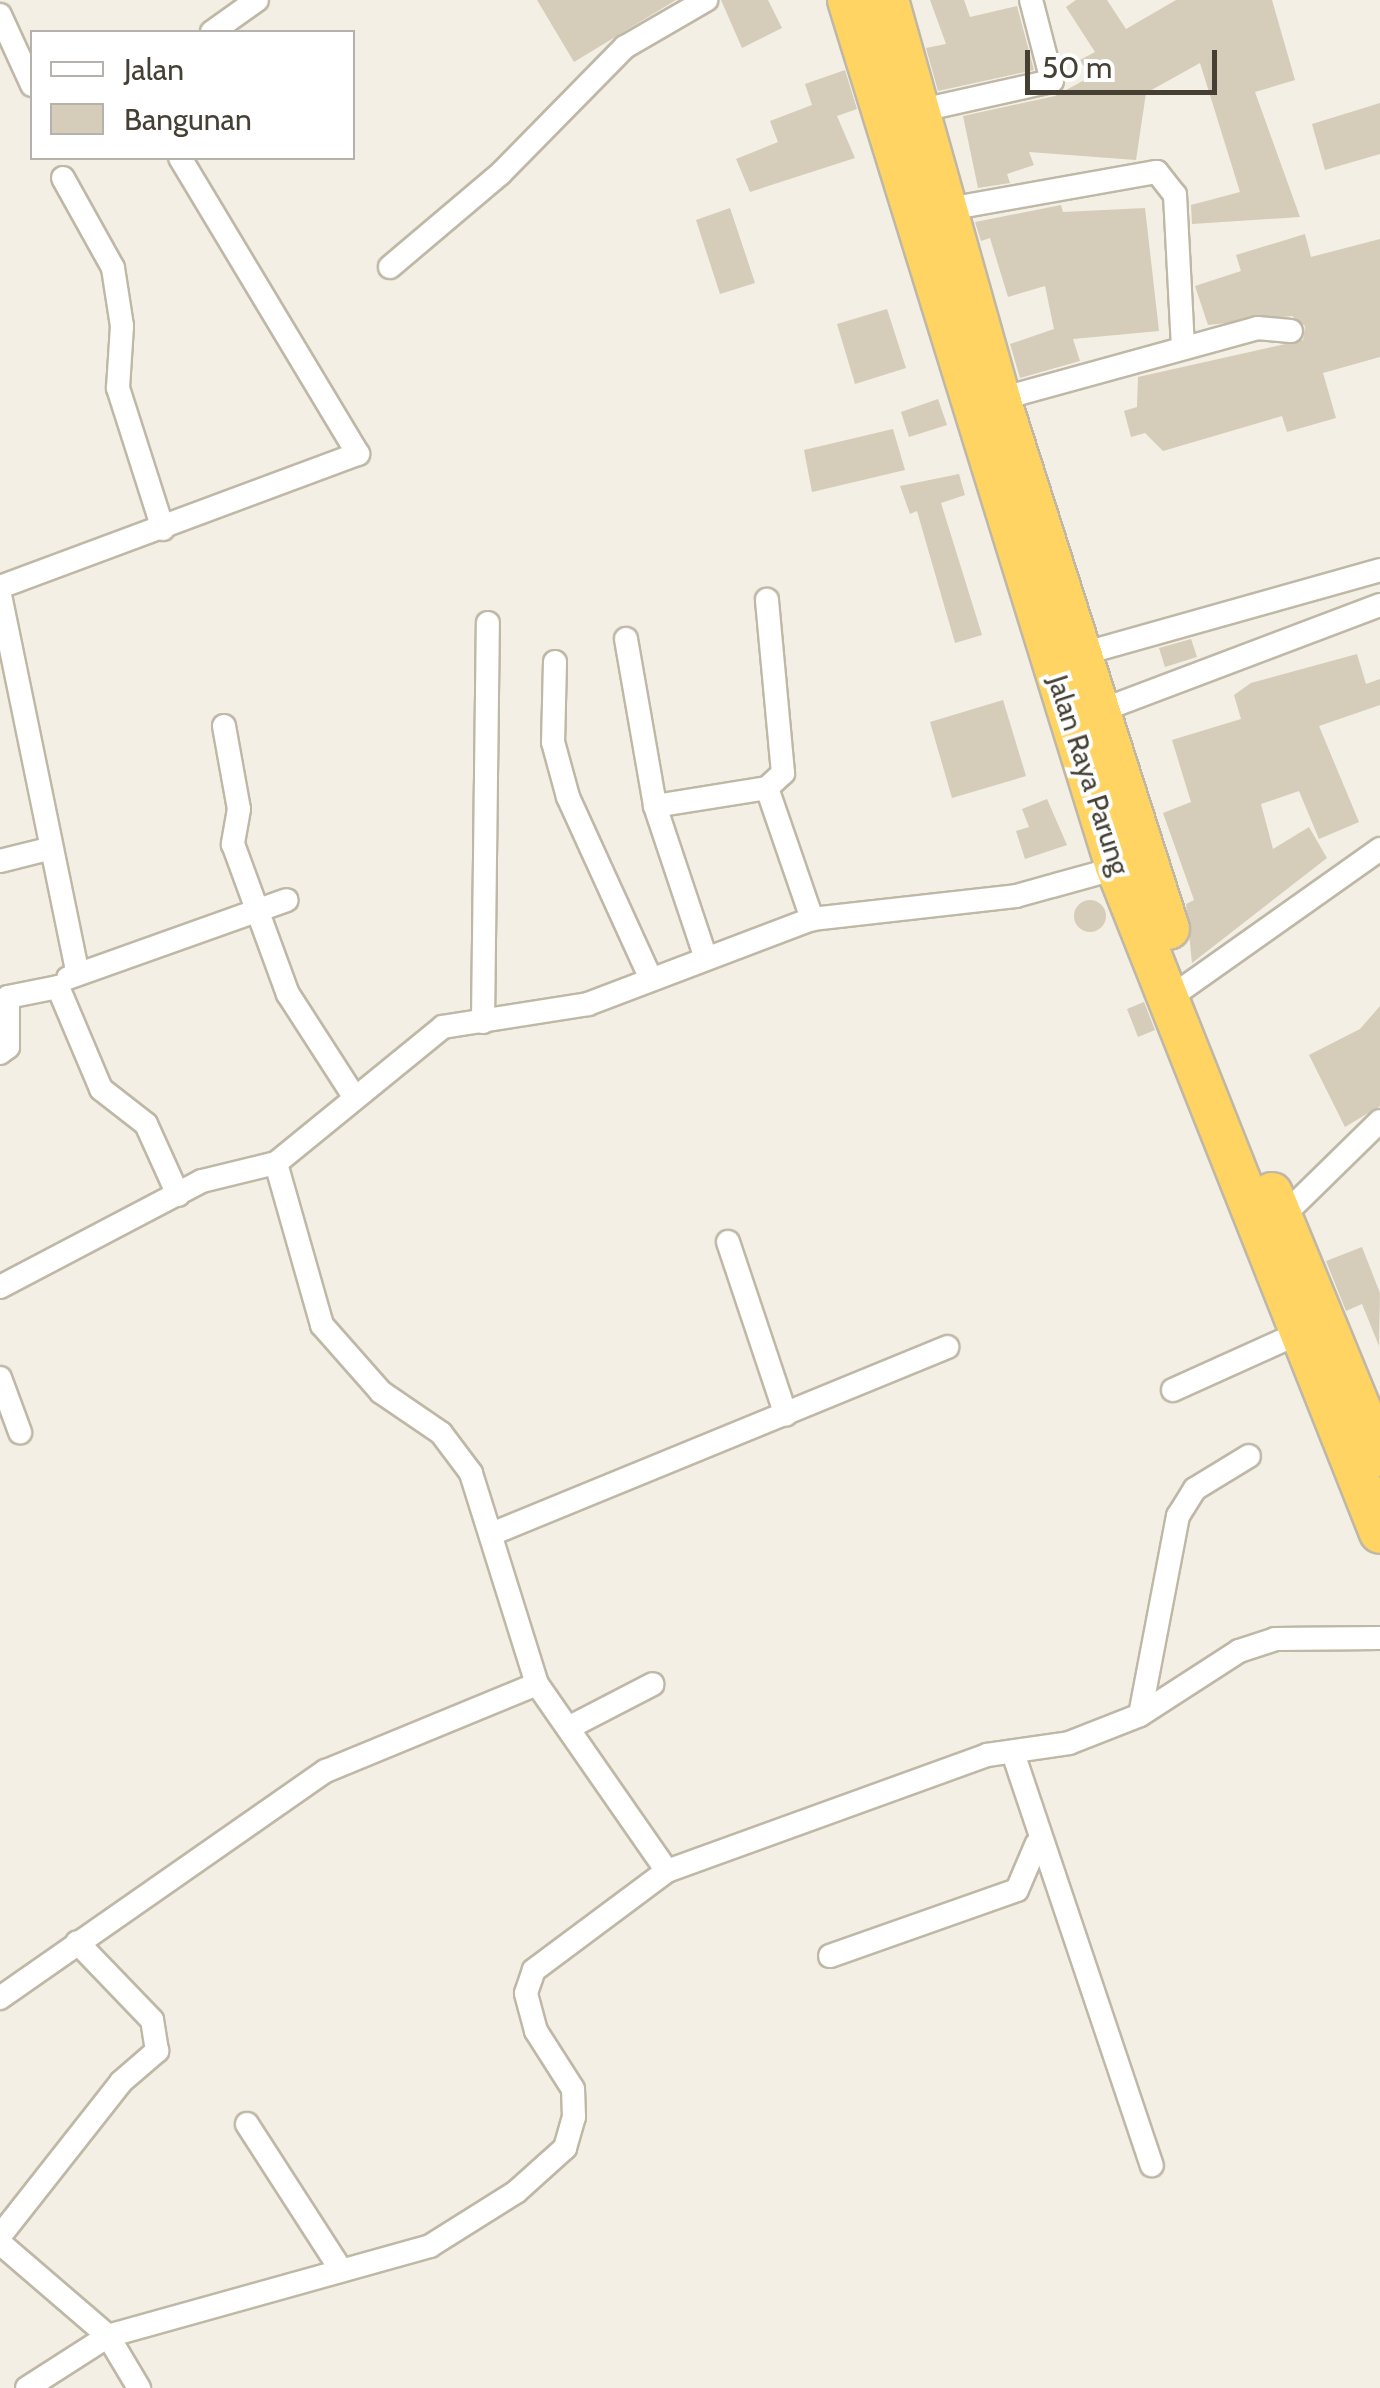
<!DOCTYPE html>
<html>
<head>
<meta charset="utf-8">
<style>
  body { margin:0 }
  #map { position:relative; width:1380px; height:2388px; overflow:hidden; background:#f3efe4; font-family:Cabin,sans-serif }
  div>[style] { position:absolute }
  .building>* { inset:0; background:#d5ccb9 }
  .round { border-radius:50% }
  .roads { filter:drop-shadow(2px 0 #bfb8a6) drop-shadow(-2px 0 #bfb8a6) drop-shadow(0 2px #bfb8a6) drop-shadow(0 -2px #bfb8a6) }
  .street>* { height:22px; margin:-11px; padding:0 11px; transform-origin:11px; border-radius:11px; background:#fff }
  .highway>* { height:40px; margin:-20px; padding:0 20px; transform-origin:20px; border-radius:20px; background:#ffd463 }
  span { translate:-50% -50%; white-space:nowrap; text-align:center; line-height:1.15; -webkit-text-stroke:8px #fff; paint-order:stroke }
  .street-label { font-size:28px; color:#453f34 }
  .legend { position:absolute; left:30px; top:30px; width:325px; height:130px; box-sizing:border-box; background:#fff; border:2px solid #b5b2ae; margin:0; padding:12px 18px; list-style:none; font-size:30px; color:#453f34 }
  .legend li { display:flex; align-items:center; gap:20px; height:50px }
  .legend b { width:50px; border:2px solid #b5b2ae }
  .scale { position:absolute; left:1025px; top:50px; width:192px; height:45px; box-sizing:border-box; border:5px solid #453f34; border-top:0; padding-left:12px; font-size:30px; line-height:35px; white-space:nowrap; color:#453f34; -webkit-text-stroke:8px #fff; paint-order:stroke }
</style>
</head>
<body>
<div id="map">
  <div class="building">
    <div style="clip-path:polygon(537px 0,676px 0,574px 62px)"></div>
    <div style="clip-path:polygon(721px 0,768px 0,782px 28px,742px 48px)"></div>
    <div style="clip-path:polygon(930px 0,964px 0,970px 17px,1017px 6px,1034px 70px,938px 91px,926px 48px,946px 44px)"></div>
    <div style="clip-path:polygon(1076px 0,1107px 0,1126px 29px,1176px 0,1272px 0,1295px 80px,1255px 92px,1300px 217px,1192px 224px,1191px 205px,1240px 192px,1200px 63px,1146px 93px,1136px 160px,1029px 152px,1034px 165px,1007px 174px,1010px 183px,978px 188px,963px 116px,1055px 96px,1090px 77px,1080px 60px,1095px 52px,1066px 7px)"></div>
    <div style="clip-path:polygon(845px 70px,857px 109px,837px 116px,855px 158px,750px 192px,736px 159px,778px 142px,770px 121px,812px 105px,805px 84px)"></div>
    <div style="clip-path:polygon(1380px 103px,1380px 154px,1325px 170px,1312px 124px)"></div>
    <div style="clip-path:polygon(1061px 205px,1063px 212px,1145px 208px,1159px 331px,1073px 339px,1080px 361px,1020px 378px,1010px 344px,1054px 329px,1045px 286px,1008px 297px,990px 238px,981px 241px,975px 222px)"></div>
    <div style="clip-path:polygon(730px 208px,755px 283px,720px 294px,696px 220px)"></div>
    <div style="clip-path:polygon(1305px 234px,1311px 257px,1380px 239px,1380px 357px,1323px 373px,1336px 418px,1287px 432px,1282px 416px,1163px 451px,1145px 433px,1131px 437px,1124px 411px,1137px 407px,1138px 377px,1303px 340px,1305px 326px,1292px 316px,1208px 325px,1195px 286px,1241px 271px,1236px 255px)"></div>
    <div style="clip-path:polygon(887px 309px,906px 368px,855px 384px,837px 324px)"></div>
    <div style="clip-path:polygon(938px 399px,947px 425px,909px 437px,901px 412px)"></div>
    <div style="clip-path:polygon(893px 429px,905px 470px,812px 492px,804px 450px)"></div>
    <div style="clip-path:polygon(959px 474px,965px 495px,941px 503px,982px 635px,955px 643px,917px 511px,910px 514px,900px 486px)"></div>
    <div style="clip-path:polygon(1191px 639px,1197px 657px,1165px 667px,1159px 648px)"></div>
    <div style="clip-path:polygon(1357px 654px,1366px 684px,1380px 679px,1380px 705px,1319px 726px,1359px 822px,1319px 839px,1299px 791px,1261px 804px,1273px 849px,1309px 827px,1327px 858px,1192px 963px,1186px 904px,1194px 900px,1163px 813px,1191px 802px,1172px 740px,1241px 719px,1234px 695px,1251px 683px)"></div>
    <div style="clip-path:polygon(1003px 700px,1026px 776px,952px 798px,930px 722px)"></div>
    <div style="clip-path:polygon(1047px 799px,1067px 845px,1025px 859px,1016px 831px,1029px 827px,1022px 809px)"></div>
    <div class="round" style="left:1074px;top:900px;width:32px;height:32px"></div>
    <div style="clip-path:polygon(1144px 1002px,1155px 1030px,1138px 1037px,1127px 1009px)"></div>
    <div style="clip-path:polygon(1380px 1006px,1380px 1106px,1345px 1127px,1309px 1055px,1360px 1029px)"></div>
    <div style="clip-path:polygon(1362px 1247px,1380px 1293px,1379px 1346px,1362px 1304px,1346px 1311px,1326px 1261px)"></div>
  </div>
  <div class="roads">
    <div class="street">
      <div style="left:0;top:15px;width:77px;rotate:65.4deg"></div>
      <div style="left:212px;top:32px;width:55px;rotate:-35.4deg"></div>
      <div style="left:913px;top:112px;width:142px;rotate:-12.6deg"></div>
      <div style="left:1052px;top:81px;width:84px;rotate:-104.5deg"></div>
      <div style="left:63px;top:178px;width:103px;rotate:60.9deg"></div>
      <div style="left:113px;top:268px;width:59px;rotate:81.2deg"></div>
      <div style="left:122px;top:326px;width:62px;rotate:93.7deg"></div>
      <div style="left:118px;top:388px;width:148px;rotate:72.3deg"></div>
      <div style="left:937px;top:211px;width:223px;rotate:-10.1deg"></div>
      <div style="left:1157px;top:172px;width:29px;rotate:52deg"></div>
      <div style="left:1175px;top:195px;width:151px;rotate:87deg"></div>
      <div style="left:390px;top:267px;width:144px;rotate:-40.2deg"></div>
      <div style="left:500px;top:174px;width:178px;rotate:-45.5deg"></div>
      <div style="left:625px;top:47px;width:94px;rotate:-30.1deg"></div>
      <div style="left:1000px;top:399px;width:267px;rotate:-15.4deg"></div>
      <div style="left:1257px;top:328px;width:34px;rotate:5deg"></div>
      <div style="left:0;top:587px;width:382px;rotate:-20.4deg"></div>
      <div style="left:358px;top:454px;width:345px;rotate:-121deg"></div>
      <div style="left:0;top:595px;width:382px;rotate:78.4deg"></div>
      <div style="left:626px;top:639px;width:169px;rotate:80.1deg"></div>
      <div style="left:655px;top:806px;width:160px;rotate:71.5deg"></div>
      <div style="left:1071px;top:657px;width:321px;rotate:-15.7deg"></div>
      <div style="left:555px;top:662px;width:80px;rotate:91.4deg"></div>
      <div style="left:553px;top:742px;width:57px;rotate:74.7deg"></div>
      <div style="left:568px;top:797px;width:200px;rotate:65.5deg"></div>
      <div style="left:1089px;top:715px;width:311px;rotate:-20.7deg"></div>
      <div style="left:224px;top:726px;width:84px;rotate:79.8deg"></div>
      <div style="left:239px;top:809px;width:36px;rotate:100deg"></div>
      <div style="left:233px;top:844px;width:160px;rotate:69.9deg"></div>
      <div style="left:288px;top:994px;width:120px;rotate:57.2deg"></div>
      <div style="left:767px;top:788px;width:139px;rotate:71deg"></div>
      <div style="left:655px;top:806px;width:113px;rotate:-9.1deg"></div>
      <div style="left:767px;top:788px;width:22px;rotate:-43deg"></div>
      <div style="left:783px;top:773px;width:174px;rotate:-95.3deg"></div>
      <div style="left:0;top:861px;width:49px;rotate:-14deg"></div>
      <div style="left:68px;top:978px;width:232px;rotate:-19.6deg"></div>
      <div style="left:1171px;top:997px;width:256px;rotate:-35.3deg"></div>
      <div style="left:483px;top:1022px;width:399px;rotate:-89.3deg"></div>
      <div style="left:0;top:1053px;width:10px;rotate:-37deg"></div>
      <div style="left:8px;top:1047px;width:50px;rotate:-90deg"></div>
      <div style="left:8px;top:997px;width:51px;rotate:-11.3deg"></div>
      <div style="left:58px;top:987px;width:111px;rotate:67.1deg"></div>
      <div style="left:101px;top:1089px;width:57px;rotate:37.9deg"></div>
      <div style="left:146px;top:1124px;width:78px;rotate:65.7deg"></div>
      <div style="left:1282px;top:1217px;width:137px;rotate:-44.4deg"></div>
      <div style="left:728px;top:1242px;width:182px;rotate:71.5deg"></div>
      <div style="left:0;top:1287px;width:228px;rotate:-27.7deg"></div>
      <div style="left:202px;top:1181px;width:76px;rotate:-13.7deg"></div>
      <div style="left:0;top:1378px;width:58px;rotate:69.7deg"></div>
      <div style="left:1173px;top:1390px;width:136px;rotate:-24.3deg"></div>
      <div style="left:494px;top:1533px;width:490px;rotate:-22.3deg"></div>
      <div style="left:1140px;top:1715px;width:203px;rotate:-79.2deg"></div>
      <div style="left:1178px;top:1516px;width:32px;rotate:-58deg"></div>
      <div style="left:1195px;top:1489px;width:63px;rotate:-31.4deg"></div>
      <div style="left:570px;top:1727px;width:93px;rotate:-27.4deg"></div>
      <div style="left:1013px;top:1753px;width:435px;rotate:71.4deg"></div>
      <div style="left:667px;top:1871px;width:228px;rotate:-124.8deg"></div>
      <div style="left:537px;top:1684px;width:221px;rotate:-107.4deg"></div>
      <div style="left:471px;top:1473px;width:50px;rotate:-126.9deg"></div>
      <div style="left:441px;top:1433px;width:73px;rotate:-145.7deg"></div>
      <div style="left:381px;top:1392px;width:89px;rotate:-131.4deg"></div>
      <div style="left:322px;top:1325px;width:168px;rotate:-105.9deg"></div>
      <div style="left:276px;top:1163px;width:215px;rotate:-39.2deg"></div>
      <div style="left:443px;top:1027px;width:147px;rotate:-9deg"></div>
      <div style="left:588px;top:1004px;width:240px;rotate:-20.8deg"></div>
      <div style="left:812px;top:919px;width:205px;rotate:-6.4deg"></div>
      <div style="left:1016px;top:896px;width:112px;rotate:-15.5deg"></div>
      <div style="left:830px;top:1956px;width:198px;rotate:-19.4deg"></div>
      <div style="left:1017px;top:1890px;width:51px;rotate:-66.9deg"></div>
      <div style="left:0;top:1998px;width:397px;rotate:-34.9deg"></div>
      <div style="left:326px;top:1771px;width:228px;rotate:-22.4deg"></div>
      <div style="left:247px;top:2124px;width:174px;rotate:57.2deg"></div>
      <div style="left:0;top:2236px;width:196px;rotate:-51.8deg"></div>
      <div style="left:121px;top:2082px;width:48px;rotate:-40.7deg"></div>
      <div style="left:157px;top:2051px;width:31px;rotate:-99deg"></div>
      <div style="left:152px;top:2020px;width:108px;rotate:-133.9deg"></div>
      <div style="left:0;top:2243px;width:143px;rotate:40.7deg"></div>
      <div style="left:108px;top:2336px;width:61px;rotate:59.2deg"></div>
      <div style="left:27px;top:2388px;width:96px;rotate:-32.7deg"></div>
      <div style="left:108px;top:2336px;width:334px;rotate:-15.6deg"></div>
      <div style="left:430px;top:2246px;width:102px;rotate:-32.1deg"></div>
      <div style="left:516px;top:2192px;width:66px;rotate:-41.9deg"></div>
      <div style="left:565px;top:2148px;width:32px;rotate:-74deg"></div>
      <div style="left:574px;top:2117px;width:28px;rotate:-92deg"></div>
      <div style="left:573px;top:2089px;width:69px;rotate:-122.5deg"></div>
      <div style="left:536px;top:2031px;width:39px;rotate:-105deg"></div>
      <div style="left:526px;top:1993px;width:24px;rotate:-71deg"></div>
      <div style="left:534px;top:1970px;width:166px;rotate:-36.7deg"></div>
      <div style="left:667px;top:1871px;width:340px;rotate:-19.9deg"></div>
      <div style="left:987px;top:1755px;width:83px;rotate:-8.3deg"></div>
      <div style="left:1069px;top:1743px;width:76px;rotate:-21.5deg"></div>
      <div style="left:1140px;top:1715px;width:118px;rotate:-32.9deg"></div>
      <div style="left:1239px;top:1651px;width:38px;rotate:-18deg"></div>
      <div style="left:1275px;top:1639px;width:105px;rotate:-0.5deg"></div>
    </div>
    <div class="highway">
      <div style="left:848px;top:0;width:907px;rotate:72.82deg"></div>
      <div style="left:1116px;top:867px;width:716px;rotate:68.38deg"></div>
      <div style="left:888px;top:0;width:414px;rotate:74.3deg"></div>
      <div style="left:1000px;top:399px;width:556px;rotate:72.31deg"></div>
      <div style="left:1272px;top:1193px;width:284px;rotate:67.7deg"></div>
    </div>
  </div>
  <div class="street-label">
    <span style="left:1089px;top:775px;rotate:72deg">Jalan Raya Parung</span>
  </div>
  <ul class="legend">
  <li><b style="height:12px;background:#fff"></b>Jalan</li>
  <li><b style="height:28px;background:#d5ccb9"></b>Bangunan</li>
  </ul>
  <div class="scale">50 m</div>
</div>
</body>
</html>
